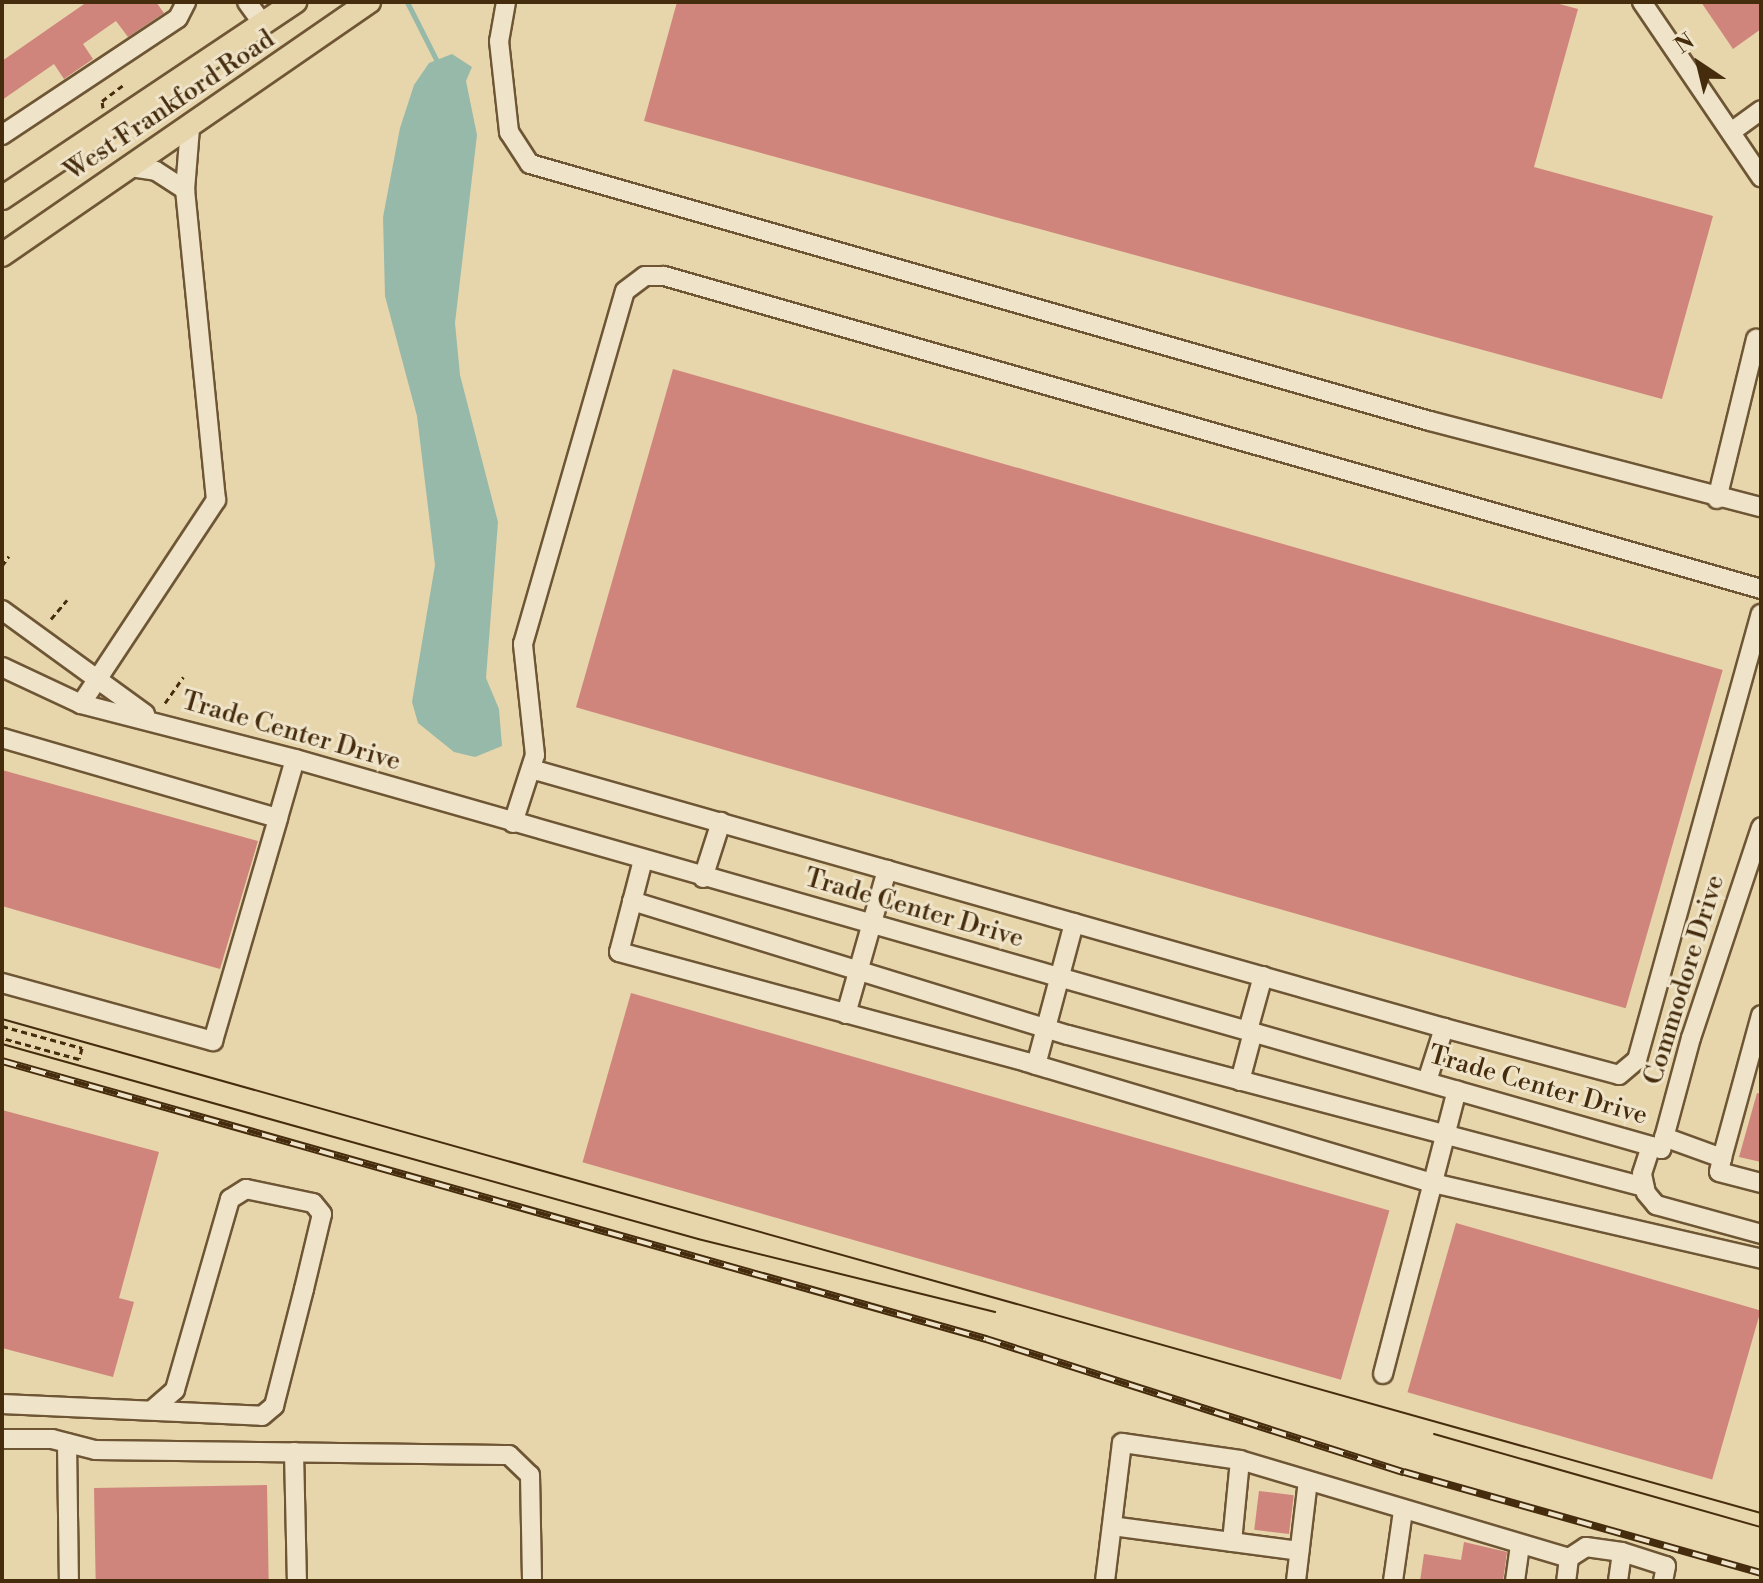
<!DOCTYPE html>
<html>
<head>
<meta charset="utf-8">
<style>
  body { margin:0 }
  #map { position:relative; width:1763px; height:1583px; overflow:hidden; background:#e7d5ac; font-family:"Libre Bodoni",serif }
  div>[style] { position:absolute }
  [style*='--x'] { left:calc(var(--x)*1px); top:calc(var(--y)*1px); width:calc(var(--w)*1px); rotate:calc(var(--a)*1deg) }
  .water>* { inset:0; background:#97b9aa }
  .stream>* { height:5px; margin:-2.5px; padding:0 2.5px; transform-origin:2.5px; border-radius:2.5px; background:#97b9aa }
  .building>* { inset:0; background:#cf857b; transform-origin:0 0 }
  .path>* { height:3px; margin-top:-1.5px; transform-origin:0; background:repeating-linear-gradient(90deg,#452c0d 0 6px,transparent 0 10px) }
  .roads { filter:drop-shadow(2px 0 #6e5635) drop-shadow(-2px 0 #6e5635) drop-shadow(0 2px #6e5635) drop-shadow(0 -2px #6e5635) }
  .minor>* { height:18px; margin:-9px; padding:0 9px; transform-origin:9px; border-radius:9px; background:#efe4c9 }
  .major>* { height:22px; margin:-11px; padding:0 11px; transform-origin:11px; border-radius:11px; background:#e7d5ac }
  .tram>* { height:2px; margin:-1px; padding:0 1px; transform-origin:1px; border-radius:1px; background:#452c0d }
  .rail>* { height:8px; margin-top:-4px; transform-origin:0; background:repeating-linear-gradient(90deg,#efe4c9 0 15px,#452c0d 0 30px); box-sizing:border-box; border-block:2px solid #452c0d }
  span { translate:-50% -50%; white-space:nowrap; text-align:center; line-height:1.15; -webkit-text-stroke:6px #efe4c9; paint-order:stroke }
  .street-label { font-size:26px; color:#452c0d }
  .frame { position:absolute; inset:0; border:4px solid #452c0d; pointer-events:none }
  .north { position:absolute; left:1659px; top:24px; width:80px; height:80px; -webkit-text-stroke:6px #efe4c9; paint-order:stroke; rotate:325deg; font-size:22px; font-weight:700; line-height:32px; text-align:center; color:#452c0d }
  .north::after { content:''; display:block; margin:auto; width:28px; height:36px; background:#452c0d; clip-path:polygon(50% 0,100% 100%,50% 72%,0 100%) }
</style>
</head>
<body>
<div id="map">
  <div class="water">
    <div style="clip-path:polygon(452px 54px,472px 67px,466px 81px,477px 135px,455px 323px,460px 375px,498px 522px,486px 678px,499px 709px,502px 746px,475px 757px,454px 752px,418px 723px,412px 702px,435px 565px,417px 416px,385px 296px,383px 217px,400px 128px,414px 85px,429px 63px)"></div>
  </div>
  <div class="stream">
    <div style="--x:407;--y:2;--w:71;--a:63.1"></div>
  </div>
  <div class="building">
    <div style="clip-path:polygon(87px 2px,156px 2px,164px 13px,128px 37px,116px 21px,83px 44px,93px 59px,64px 79px,54px 64px,2px 100px,2px 61px)"></div>
    <div style="clip-path:polygon(677px 2px,1552px 2px,1578px 9px,1534px 167px,1713px 216px,1662px 399px,644px 121px)"></div>
    <div style="clip-path:polygon(1701px 2px,1761px 2px,1761px 29px,1733px 49px)"></div>
    <div style="left:673px;top:369px;width:1092px;height:352px;rotate:16deg"></div>
    <div style="clip-path:polygon(2px 770px,258px 841px,220px 969px,2px 906px)"></div>
    <div style="left:631px;top:993px;width:789px;height:176px;rotate:16deg"></div>
    <div style="clip-path:polygon(1757px 1093px,1761px 1094px,1761px 1162px,1739px 1157px)"></div>
    <div style="clip-path:polygon(2px 1110px,159px 1152px,119px 1298px,134px 1302px,113px 1377px,2px 1348px)"></div>
    <div style="left:1456px;top:1223px;width:317px;height:176px;rotate:16deg"></div>
    <div style="left:267px;top:1485px;width:96px;height:173px;rotate:89deg"></div>
    <div style="left:1259px;top:1491px;width:35px;height:39px;rotate:7deg"></div>
    <div style="clip-path:polygon(1464px 1542px,1507px 1552px,1503px 1581px,1420px 1581px,1424px 1554px,1461px 1560px)"></div>
  </div>
  <div class="path">
    <div style="--x:103;--y:108;--w:7;--a:-98"></div>
    <div style="--x:102;--y:101;--w:26;--a:-37"></div>
    <div style="--x:2;--y:566;--w:12;--a:-55"></div>
    <div style="--x:51;--y:619;--w:25;--a:-50"></div>
    <div style="--x:165;--y:703;--w:32;--a:-55"></div>
    <div style="--x:2;--y:1026;--w:83;--a:15.4"></div>
    <div style="--x:82;--y:1048;--w:11;--a:105"></div>
    <div style="--x:79;--y:1059;--w:80;--a:-164.7"></div>
  </div>
  <div class="roads">
    <div class="minor">
      <div style="--x:247;--y:2;--w:27;--a:54"></div>
      <div style="--x:506;--y:2;--w:40;--a:100"></div>
      <div style="--x:499;--y:41;--w:92;--a:83.7"></div>
      <div style="--x:509;--y:132;--w:38;--a:57"></div>
      <div style="--x:530;--y:164;--w:936;--a:15.94"></div>
      <div style="--x:1430;--y:421;--w:342;--a:14.6"></div>
      <div style="--x:1642;--y:2;--w:212;--a:55.8"></div>
      <div style="--x:1731;--y:132;--w:37;--a:-36"></div>
      <div style="--x:2;--y:135;--w:211;--a:-33.6"></div>
      <div style="--x:178;--y:18;--w:18;--a:-63"></div>
      <div style="--x:131;--y:167;--w:25;--a:9"></div>
      <div style="--x:156;--y:171;--w:35;--a:33"></div>
      <div style="--x:185;--y:190;--w:62;--a:-85.4"></div>
      <div style="--x:1717;--y:499;--w:165;--a:-76.3"></div>
      <div style="--x:2;--y:610;--w:177;--a:36"></div>
      <div style="--x:2;--y:667;--w:87;--a:25.1"></div>
      <div style="--x:81;--y:704;--w:221;--a:14.4"></div>
      <div style="--x:295;--y:759;--w:1421;--a:15.93"></div>
      <div style="--x:1661;--y:1149;--w:115;--a:-74.9"></div>
      <div style="--x:1691;--y:1038;--w:222;--a:-71.6"></div>
      <div style="--x:81;--y:704;--w:245;--a:-56.5"></div>
      <div style="--x:216;--y:500;--w:312;--a:-95.7"></div>
      <div style="--x:2;--y:738;--w:287;--a:16.2"></div>
      <div style="--x:278;--y:818;--w:61;--a:-73.9"></div>
      <div style="--x:531;--y:769;--w:949;--a:15.84"></div>
      <div style="--x:513;--y:823;--w:71;--a:-72.1"></div>
      <div style="--x:535;--y:755;--w:112;--a:-96.2"></div>
      <div style="--x:523;--y:644;--w:367;--a:-73.9"></div>
      <div style="--x:625;--y:291;--w:25;--a:-37"></div>
      <div style="--x:645;--y:276;--w:19;--a:0"></div>
      <div style="--x:664;--y:276;--w:1141;--a:15.92"></div>
      <div style="--x:643;--y:860;--w:95;--a:104.6"></div>
      <div style="--x:619;--y:952;--w:422;--a:15.1"></div>
      <div style="--x:1026;--y:1062;--w:425;--a:16.6"></div>
      <div style="--x:1433;--y:1183;--w:337;--a:13"></div>
      <div style="--x:703;--y:878;--w:59;--a:-72.2"></div>
      <div style="--x:632;--y:901;--w:456;--a:17.1"></div>
      <div style="--x:1068;--y:1035;--w:596;--a:14.78"></div>
      <div style="--x:2;--y:983;--w:219;--a:15.4"></div>
      <div style="--x:213;--y:1041;--w:232;--a:-73.7"></div>
      <div style="--x:846;--y:1014;--w:150;--a:-74.1"></div>
      <div style="--x:1248;--y:1030;--w:56;--a:-74.5"></div>
      <div style="--x:1036;--y:1065;--w:147;--a:-75"></div>
      <div style="--x:1240;--y:1081;--w:51;--a:-75.1"></div>
      <div style="--x:1427;--y:1081;--w:56;--a:-72.2"></div>
      <div style="--x:1444;--y:1028;--w:181;--a:15"></div>
      <div style="--x:1619;--y:1075;--w:23;--a:-40"></div>
      <div style="--x:1637;--y:1060;--w:463;--a:-74.5"></div>
      <div style="--x:1664;--y:1137;--w:62;--a:19.9"></div>
      <div style="--x:1722;--y:1158;--w:14;--a:102"></div>
      <div style="--x:1719;--y:1172;--w:43;--a:14.7"></div>
      <div style="--x:1651;--y:1146;--w:29;--a:108"></div>
      <div style="--x:1642;--y:1174;--w:19;--a:78"></div>
      <div style="--x:1646;--y:1193;--w:16;--a:50"></div>
      <div style="--x:1656;--y:1205;--w:109;--a:15.4"></div>
      <div style="--x:1722;--y:1158;--w:148;--a:-74.7"></div>
      <div style="--x:1383;--y:1374;--w:293;--a:-75.4"></div>
      <div style="--x:2;--y:1404;--w:260;--a:2.6"></div>
      <div style="--x:262;--y:1416;--w:16;--a:-40"></div>
      <div style="--x:274;--y:1406;--w:121;--a:-75.6"></div>
      <div style="--x:304;--y:1289;--w:77;--a:-76.5"></div>
      <div style="--x:322;--y:1214;--w:14;--a:-129"></div>
      <div style="--x:313;--y:1203;--w:68;--a:-168.2"></div>
      <div style="--x:246;--y:1189;--w:19;--a:148"></div>
      <div style="--x:230;--y:1199;--w:199;--a:106.1"></div>
      <div style="--x:175;--y:1390;--w:30;--a:139"></div>
      <div style="--x:2;--y:1439;--w:50;--a:0"></div>
      <div style="--x:52;--y:1439;--w:44;--a:14.3"></div>
      <div style="--x:95;--y:1450;--w:414;--a:0.7"></div>
      <div style="--x:509;--y:1455;--w:29;--a:44"></div>
      <div style="--x:530;--y:1475;--w:106;--a:88.9"></div>
      <div style="--x:67;--y:1443;--w:138;--a:89.2"></div>
      <div style="--x:294;--y:1452;--w:129;--a:88.7"></div>
      <div style="--x:1112;--y:1526;--w:189;--a:7.6"></div>
      <div style="--x:1232;--y:1542;--w:82;--a:-84.4"></div>
      <div style="--x:1569;--y:1558;--w:20;--a:-33"></div>
      <div style="--x:1586;--y:1547;--w:36;--a:8"></div>
      <div style="--x:1622;--y:1552;--w:46;--a:17.7"></div>
      <div style="--x:1666;--y:1566;--w:15;--a:101"></div>
      <div style="--x:1105;--y:1581;--w:139;--a:-83"></div>
      <div style="--x:1122;--y:1443;--w:119;--a:8.2"></div>
      <div style="--x:1240;--y:1460;--w:343;--a:16.6"></div>
      <div style="--x:1569;--y:1558;--w:23;--a:97"></div>
      <div style="--x:1296;--y:1581;--w:101;--a:-83.2"></div>
      <div style="--x:1393;--y:1581;--w:71;--a:-81.9"></div>
      <div style="--x:1515;--y:1581;--w:37;--a:-82"></div>
      <div style="--x:1618;--y:1581;--w:29;--a:-82"></div>
    </div>
    <div class="major">
      <div style="--x:2;--y:198;--w:353;--a:-33.8"></div>
      <div style="--x:2;--y:255;--w:446;--a:-34.6"></div>
    </div>
  </div>
  <div class="tram">
    <div style="--x:2;--y:1019;--w:1827;--a:15.69"></div>
    <div style="--x:2;--y:1044;--w:723;--a:15.65"></div>
    <div style="--x:698;--y:1239;--w:306;--a:13.8"></div>
    <div style="--x:1434;--y:1434;--w:340;--a:15.9"></div>
  </div>
  <div class="rail">
    <div style="--x:2;--y:1061;--w:1023;--a:15.78"></div>
    <div style="--x:986;--y:1339;--w:439;--a:17.7"></div>
    <div style="--x:1404;--y:1472;--w:371;--a:15.8"></div>
  </div>
  <div class="street-label">
    <span style="left:170px;top:106px;rotate:-34deg">West Frankford Road</span>
    <span style="left:291px;top:732px;rotate:16deg">Trade Center Drive</span>
    <span style="left:914px;top:909px;rotate:16deg">Trade Center Drive</span>
    <span style="left:1685px;top:980px;rotate:-73deg">Commodore Drive</span>
    <span style="left:1538px;top:1086px;rotate:16deg">Trade Center Drive</span>
  </div>
  <div class="frame"></div>
  <div class="north">N</div>
</div>
</body>
</html>
